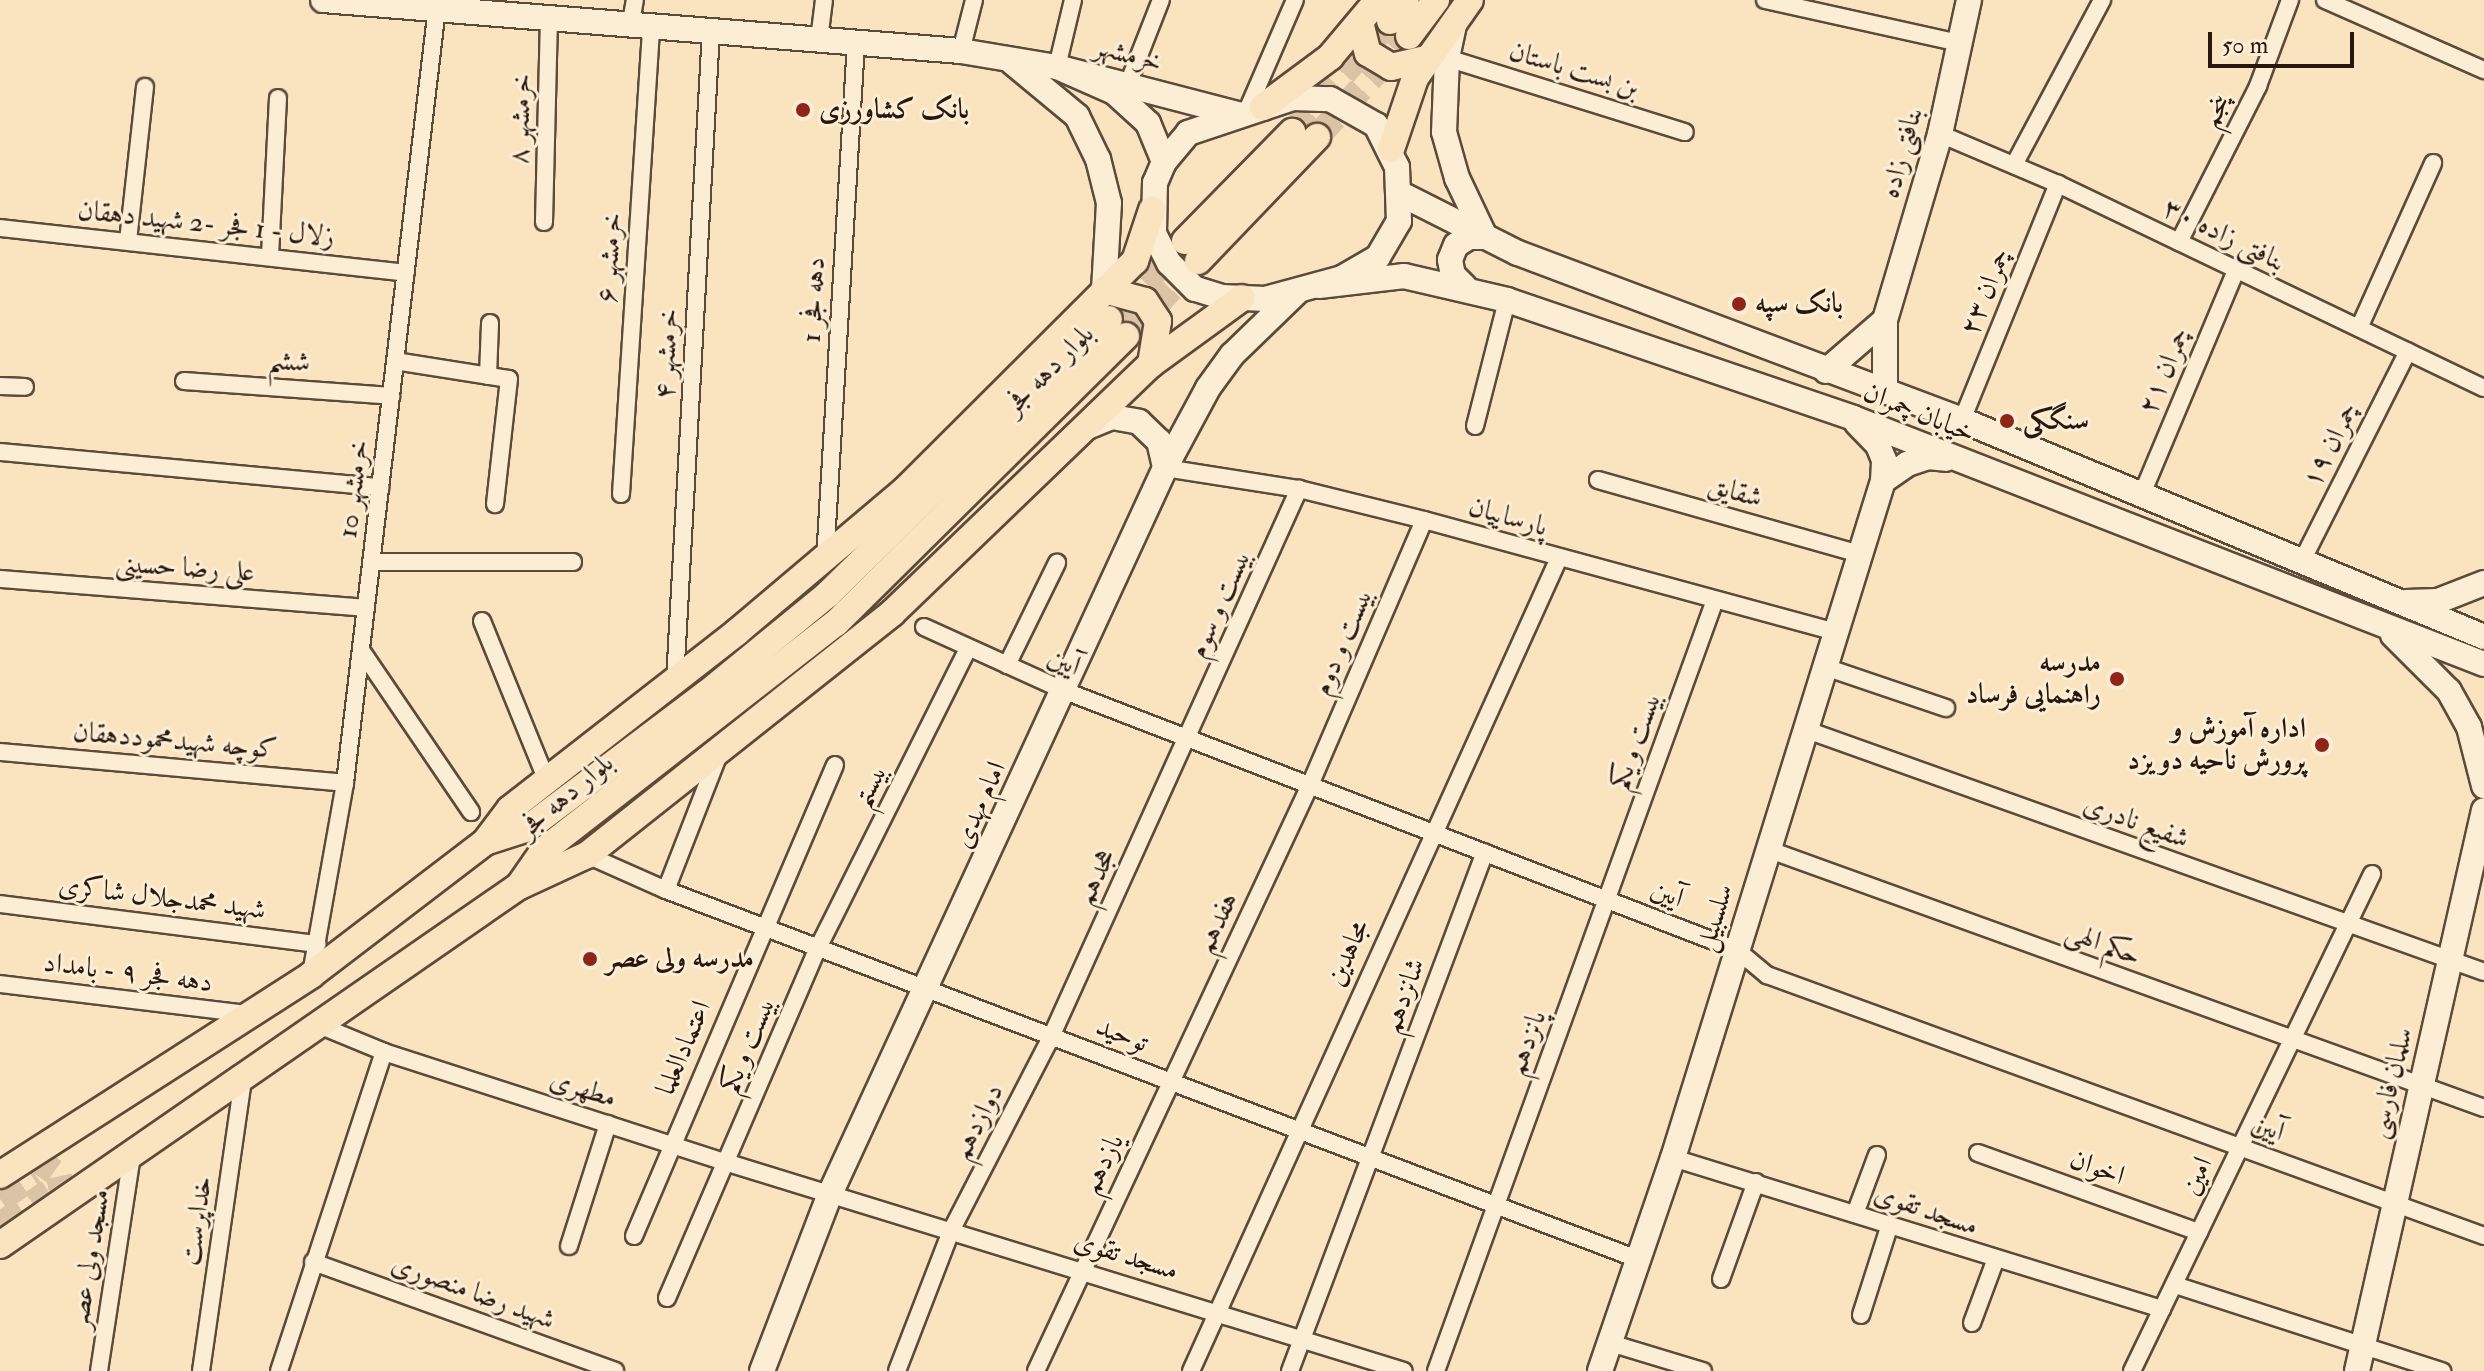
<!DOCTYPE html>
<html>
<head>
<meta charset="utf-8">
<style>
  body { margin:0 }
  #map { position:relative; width:2484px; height:1371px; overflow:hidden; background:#fae3bf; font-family:"IM FELL Double Pica",Amiri,serif }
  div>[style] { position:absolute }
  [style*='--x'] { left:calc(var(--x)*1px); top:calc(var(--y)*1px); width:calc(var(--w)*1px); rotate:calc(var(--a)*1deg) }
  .primary-tunnel>* { height:26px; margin-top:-13px; transform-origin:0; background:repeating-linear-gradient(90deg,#dac4a5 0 26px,transparent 0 39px) }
  .roads { filter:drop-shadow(2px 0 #5c4a3b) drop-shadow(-2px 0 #5c4a3b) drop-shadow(0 2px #5c4a3b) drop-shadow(0 -2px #5c4a3b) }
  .street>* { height:16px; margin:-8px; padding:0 8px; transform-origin:8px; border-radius:8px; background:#fcedd5 }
  .secondary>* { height:24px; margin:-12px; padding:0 12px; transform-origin:12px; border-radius:12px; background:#fcedd5 }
  .primary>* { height:26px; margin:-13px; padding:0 13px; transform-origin:13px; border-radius:13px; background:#fae3bf }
  .dots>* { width:22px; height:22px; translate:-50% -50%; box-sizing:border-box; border:4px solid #fcedd5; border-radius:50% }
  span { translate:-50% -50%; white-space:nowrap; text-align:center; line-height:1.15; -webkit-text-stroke:6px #fcedd5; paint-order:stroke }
  .street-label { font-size:28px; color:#28170f }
  .poi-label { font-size:28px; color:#28170f; font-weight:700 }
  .left { translate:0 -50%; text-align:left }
  .right { translate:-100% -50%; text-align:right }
  .scale { position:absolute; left:2208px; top:32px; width:146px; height:36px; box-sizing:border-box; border:4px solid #28170f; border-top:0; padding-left:10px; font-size:24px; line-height:28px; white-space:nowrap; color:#28170f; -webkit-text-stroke:6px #fcedd5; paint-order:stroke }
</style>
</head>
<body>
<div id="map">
  <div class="primary-tunnel">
    <div style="--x:1292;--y:132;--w:148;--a:-48.6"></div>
    <div style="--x:1317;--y:137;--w:137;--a:-47.7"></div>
    <div style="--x:1117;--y:310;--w:93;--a:-45.4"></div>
    <div style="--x:1126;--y:336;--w:104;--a:-46.2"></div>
    <div style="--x:0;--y:1199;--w:43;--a:-33.7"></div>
    <div style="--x:36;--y:1175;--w:51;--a:-55.4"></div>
    <div style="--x:0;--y:1225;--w:59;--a:-34"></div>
    <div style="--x:49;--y:1192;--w:41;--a:-12.7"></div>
  </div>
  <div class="roads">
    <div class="street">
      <div style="--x:1765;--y:0;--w:199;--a:12.5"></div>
      <div style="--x:2325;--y:0;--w:174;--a:23.8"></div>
      <div style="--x:631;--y:22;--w:22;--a:-80"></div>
      <div style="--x:819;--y:40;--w:40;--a:-82.9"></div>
      <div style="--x:961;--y:51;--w:53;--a:-75.7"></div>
      <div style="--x:1447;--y:58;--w:249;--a:17.3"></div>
      <div style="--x:1057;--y:67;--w:69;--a:-76.6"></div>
      <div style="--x:1128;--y:84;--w:90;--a:-68.6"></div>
      <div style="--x:1246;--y:113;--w:123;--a:-66.6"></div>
      <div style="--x:1940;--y:134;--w:128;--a:23"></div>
      <div style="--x:2058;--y:184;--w:472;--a:25.6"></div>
      <div style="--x:2014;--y:165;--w:187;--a:-61.9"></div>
      <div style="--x:544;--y:222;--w:205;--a:-88.6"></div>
      <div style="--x:0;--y:228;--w:408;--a:6.3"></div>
      <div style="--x:128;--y:241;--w:155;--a:-83.7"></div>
      <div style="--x:2179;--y:242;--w:175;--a:-63.1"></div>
      <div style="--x:2258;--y:86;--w:92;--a:-69.6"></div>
      <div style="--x:270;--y:256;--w:158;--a:-87.1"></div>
      <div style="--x:2359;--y:328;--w:181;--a:-65.8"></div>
      <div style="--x:395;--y:361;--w:115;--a:9"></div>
      <div style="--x:509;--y:379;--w:126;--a:96.4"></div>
      <div style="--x:488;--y:376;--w:53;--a:-87.8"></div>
      <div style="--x:184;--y:381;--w:208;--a:4.1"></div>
      <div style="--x:0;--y:386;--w:25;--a:2"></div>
      <div style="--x:1962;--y:420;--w:255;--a:-67.9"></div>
      <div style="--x:1475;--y:426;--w:130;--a:-75.7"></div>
      <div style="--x:0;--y:452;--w:382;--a:5.3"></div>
      <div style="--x:1165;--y:468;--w:136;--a:8.9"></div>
      <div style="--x:1299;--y:489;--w:129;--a:13.9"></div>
      <div style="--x:1424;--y:520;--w:424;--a:15.2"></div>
      <div style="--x:1598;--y:480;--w:271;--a:15.8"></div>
      <div style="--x:621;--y:494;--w:470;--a:-86.3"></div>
      <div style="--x:2142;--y:494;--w:243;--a:-67.2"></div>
      <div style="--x:825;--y:560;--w:518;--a:-86.57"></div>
      <div style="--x:371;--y:562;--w:202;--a:0"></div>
      <div style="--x:2301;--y:563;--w:237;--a:-63.2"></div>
      <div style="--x:0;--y:579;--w:367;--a:4.5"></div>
      <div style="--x:482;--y:621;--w:173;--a:67.9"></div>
      <div style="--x:924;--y:627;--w:155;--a:24.4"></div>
      <div style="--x:1065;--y:691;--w:720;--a:21.08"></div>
      <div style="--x:1737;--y:950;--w:39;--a:40"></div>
      <div style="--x:1767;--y:975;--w:763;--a:20"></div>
      <div style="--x:361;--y:650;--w:196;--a:55.8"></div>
      <div style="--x:1007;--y:665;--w:114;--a:-63.9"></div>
      <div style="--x:1822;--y:666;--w:131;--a:18.7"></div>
      <div style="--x:675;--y:681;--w:652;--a:-86.83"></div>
      <div style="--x:1804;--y:729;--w:722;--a:19.66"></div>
      <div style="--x:0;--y:752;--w:346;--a:5.1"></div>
      <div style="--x:1767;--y:849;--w:762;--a:19.86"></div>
      <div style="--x:587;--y:855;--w:86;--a:23.9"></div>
      <div style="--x:666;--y:890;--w:1042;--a:20.8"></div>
      <div style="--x:666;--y:890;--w:146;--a:-68.7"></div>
      <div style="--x:0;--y:904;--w:320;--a:7.2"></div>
      <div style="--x:311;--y:974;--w:194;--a:-79.9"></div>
      <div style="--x:345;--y:783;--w:780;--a:-83.23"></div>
      <div style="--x:0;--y:984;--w:251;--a:6.9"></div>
      <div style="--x:321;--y:1026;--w:68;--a:22.4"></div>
      <div style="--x:384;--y:1052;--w:358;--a:17.9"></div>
      <div style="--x:725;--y:1162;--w:710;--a:17.11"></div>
      <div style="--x:1978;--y:1153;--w:235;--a:19.7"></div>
      <div style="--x:1673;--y:1158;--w:512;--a:17.16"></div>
      <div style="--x:1855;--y:1214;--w:63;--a:-69.6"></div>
      <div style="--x:634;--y:1236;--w:512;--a:-66.89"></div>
      <div style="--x:569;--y:1246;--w:128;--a:-72.3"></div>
      <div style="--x:313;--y:1262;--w:321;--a:19.8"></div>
      <div style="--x:1721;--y:1279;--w:103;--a:-70.2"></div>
      <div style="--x:2175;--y:1285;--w:281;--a:17.9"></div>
      <div style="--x:667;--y:1298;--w:381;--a:-66.7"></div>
      <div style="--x:818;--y:948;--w:335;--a:-63.4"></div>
      <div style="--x:1861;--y:1315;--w:92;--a:-72.3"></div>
      <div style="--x:1972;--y:1323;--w:66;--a:-69.6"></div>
      <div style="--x:1610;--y:1343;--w:97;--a:16.8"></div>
      <div style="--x:99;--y:1371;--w:219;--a:-81.3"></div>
      <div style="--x:201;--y:1371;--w:295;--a:-81.8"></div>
      <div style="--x:279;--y:1371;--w:336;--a:-71.8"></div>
      <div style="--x:897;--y:1371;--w:150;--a:-68.9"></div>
      <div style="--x:951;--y:1231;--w:218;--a:-62.7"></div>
      <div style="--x:1051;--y:1037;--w:602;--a:-65.65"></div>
      <div style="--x:1036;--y:1371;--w:647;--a:-64.94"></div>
      <div style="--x:1310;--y:785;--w:288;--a:-66.7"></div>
      <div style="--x:1191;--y:1371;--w:892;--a:-65.65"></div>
      <div style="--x:1290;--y:1371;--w:554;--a:-69.41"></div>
      <div style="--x:1436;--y:1371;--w:820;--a:-70.11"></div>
      <div style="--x:2132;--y:1371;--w:552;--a:-64.22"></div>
    </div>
    <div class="secondary">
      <div style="--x:323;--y:0;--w:640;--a:4.57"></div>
      <div style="--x:961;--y:51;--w:97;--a:9.5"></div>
      <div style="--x:1454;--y:25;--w:34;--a:102"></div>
      <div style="--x:1447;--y:58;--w:74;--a:92.3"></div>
      <div style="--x:1444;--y:132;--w:48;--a:74.2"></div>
      <div style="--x:1457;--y:178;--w:65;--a:64.6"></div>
      <div style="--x:1485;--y:237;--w:16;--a:180"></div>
      <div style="--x:1469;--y:237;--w:15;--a:148"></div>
      <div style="--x:1456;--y:245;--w:16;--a:112"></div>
      <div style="--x:1450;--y:260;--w:15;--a:79"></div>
      <div style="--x:1453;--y:275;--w:16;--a:45"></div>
      <div style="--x:1013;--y:63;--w:83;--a:39.6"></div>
      <div style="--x:1077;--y:116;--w:48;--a:64"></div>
      <div style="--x:1098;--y:159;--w:45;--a:76"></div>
      <div style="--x:1109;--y:203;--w:87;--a:93.3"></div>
      <div style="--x:1293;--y:98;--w:37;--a:2"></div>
      <div style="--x:1330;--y:99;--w:53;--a:29.5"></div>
      <div style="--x:1376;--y:125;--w:47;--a:63.4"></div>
      <div style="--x:1397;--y:167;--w:54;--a:87.9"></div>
      <div style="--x:1399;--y:221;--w:42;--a:120.3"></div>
      <div style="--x:1378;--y:257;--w:42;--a:149.7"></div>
      <div style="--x:1342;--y:278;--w:80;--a:164.7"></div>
      <div style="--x:1265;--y:299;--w:43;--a:-177.3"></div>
      <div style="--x:1222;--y:297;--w:28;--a:-163"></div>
      <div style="--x:1195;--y:289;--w:37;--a:-135"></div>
      <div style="--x:1169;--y:263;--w:34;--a:-117"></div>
      <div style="--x:1154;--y:233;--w:50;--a:-88.9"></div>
      <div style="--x:1155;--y:183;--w:23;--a:-67"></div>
      <div style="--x:1164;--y:162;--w:38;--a:-50"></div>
      <div style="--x:1188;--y:133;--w:111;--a:-18.4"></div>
      <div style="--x:1164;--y:162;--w:42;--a:-112.3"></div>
      <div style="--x:1148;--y:123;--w:46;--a:-137.6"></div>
      <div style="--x:1114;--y:92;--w:62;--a:-156.3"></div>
      <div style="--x:1057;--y:67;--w:186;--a:14.6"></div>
      <div style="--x:1399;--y:193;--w:133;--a:26.8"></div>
      <div style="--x:1518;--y:253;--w:474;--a:20.6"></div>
      <div style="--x:1962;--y:420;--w:565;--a:22.57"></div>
      <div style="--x:1319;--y:286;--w:86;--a:-6.7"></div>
      <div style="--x:1404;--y:276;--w:106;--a:13.1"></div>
      <div style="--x:1507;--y:300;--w:366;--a:18.8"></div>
      <div style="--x:1853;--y:418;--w:677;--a:21.3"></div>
      <div style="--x:1826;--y:371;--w:78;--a:-40.8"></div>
      <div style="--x:1885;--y:391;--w:71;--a:-90"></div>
      <div style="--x:1885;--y:320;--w:194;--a:-73.5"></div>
      <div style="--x:1940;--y:134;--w:137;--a:-77.8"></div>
      <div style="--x:1087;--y:427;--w:27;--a:-22"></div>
      <div style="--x:1112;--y:417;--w:27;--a:10"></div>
      <div style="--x:1139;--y:422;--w:28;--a:44"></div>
      <div style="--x:1159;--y:441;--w:28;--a:77"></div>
      <div style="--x:1883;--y:481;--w:29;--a:-35"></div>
      <div style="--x:1907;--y:464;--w:22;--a:-18"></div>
      <div style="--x:1928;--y:457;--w:18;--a:6"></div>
      <div style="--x:2406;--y:602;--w:32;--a:-2"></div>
      <div style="--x:2438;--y:601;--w:49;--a:-21.4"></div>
      <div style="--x:2393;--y:635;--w:79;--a:45"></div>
      <div style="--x:2449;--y:691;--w:41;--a:60.9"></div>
      <div style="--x:2469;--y:727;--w:61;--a:75.7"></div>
      <div style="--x:762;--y:1371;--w:190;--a:-69"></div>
      <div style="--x:830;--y:1194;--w:800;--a:-65.23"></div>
      <div style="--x:1165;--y:468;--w:91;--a:-61.7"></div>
      <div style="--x:1208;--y:388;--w:41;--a:-54"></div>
      <div style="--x:1232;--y:355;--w:91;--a:-44.1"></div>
      <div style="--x:1600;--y:1371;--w:225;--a:-71.1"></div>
      <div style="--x:1673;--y:1158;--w:709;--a:-72.77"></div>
      <div style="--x:1883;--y:481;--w:21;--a:-87"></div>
      <div style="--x:1884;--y:460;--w:16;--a:-112"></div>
      <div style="--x:1878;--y:445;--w:30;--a:-134"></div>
      <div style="--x:2357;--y:1371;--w:575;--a:-77.24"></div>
    </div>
    <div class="primary">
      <div style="--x:1390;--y:21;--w:26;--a:-53"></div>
      <div style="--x:1360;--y:22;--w:32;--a:76"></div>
      <div style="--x:1368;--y:53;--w:27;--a:31"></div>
      <div style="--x:1391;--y:67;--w:36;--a:-13"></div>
      <div style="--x:1409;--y:36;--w:45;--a:-53.1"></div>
      <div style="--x:1263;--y:107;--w:84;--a:-36.7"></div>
      <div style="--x:1330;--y:57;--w:75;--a:-49.9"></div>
      <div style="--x:1391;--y:149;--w:75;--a:-71.3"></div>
      <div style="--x:1415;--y:78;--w:95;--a:-54.8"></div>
      <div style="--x:1185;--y:241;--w:153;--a:-45.5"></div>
      <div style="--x:1198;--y:261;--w:172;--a:-46.2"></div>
      <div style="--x:1104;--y:290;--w:42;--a:15"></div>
      <div style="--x:1145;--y:301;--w:24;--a:57"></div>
      <div style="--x:1158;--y:321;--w:44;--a:99.2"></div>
      <div style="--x:485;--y:842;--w:41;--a:-52.9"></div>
      <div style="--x:510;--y:809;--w:288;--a:-37.9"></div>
      <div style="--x:737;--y:632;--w:221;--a:-40.2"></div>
      <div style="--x:906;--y:489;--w:323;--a:-44.9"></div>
      <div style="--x:1135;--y:261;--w:54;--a:-71.6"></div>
      <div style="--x:522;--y:885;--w:72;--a:-24.8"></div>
      <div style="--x:587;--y:855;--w:389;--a:-38.4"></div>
      <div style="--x:892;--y:613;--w:359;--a:-43.9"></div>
      <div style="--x:1151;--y:364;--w:112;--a:-36"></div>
      <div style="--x:0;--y:1175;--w:370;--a:-32.7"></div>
      <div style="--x:311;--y:975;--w:219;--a:-37.4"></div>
      <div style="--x:485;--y:842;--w:45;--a:-18"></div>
      <div style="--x:528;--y:828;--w:223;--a:-37"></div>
      <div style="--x:706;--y:694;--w:158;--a:-39.3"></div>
      <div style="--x:828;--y:594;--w:393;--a:-44.4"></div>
      <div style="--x:0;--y:1245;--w:631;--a:-34.67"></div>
      <div style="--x:519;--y:886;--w:44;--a:-55.2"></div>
      <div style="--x:544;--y:850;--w:370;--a:-37.9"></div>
      <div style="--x:836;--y:623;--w:408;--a:-44.7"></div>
    </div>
  </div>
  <div class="dots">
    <div style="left:803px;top:110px;background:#8f2418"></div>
    <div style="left:1739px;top:304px;background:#8f2418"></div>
    <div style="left:2007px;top:421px;background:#8f2418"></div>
    <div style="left:2117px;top:679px;background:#8f2418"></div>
    <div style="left:2322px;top:745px;background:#8f2418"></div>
    <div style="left:590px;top:959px;background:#8f2418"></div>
  </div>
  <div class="street-label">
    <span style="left:1128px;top:55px;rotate:15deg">خرمشهر</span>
    <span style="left:1574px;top:70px;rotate:17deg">بن بست باستان</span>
    <span style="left:2216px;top:111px;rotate:-63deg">پنجم</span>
    <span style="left:521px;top:119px;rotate:-88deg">خرمشهر ۸</span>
    <span style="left:1902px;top:153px;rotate:-75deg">بنافتی زاده</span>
    <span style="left:206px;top:224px;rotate:6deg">زلال - 1 فجر -2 شهید دهقان</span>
    <span style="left:2224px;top:235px;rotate:26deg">بنافتی زاده ۳۰</span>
    <span style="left:610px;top:258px;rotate:-86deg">خرمشهر ۶</span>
    <span style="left:1986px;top:292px;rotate:-68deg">چمران ۲۳</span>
    <span style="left:814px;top:300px;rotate:-87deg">دهه فجر 1</span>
    <span style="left:667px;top:354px;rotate:-87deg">خرمشهر ۴</span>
    <span style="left:289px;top:362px;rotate:4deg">ششم</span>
    <span style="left:1049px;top:370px;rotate:-45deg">بلوار دهه فجر</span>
    <span style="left:2165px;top:371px;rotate:-67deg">چمران ۲۱</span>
    <span style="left:1919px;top:413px;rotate:22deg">خیابان چمران</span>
    <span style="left:2331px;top:445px;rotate:-63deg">چمران ۱۹</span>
    <span style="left:354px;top:489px;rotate:-83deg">خرمشهر 10</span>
    <span style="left:1735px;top:492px;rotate:16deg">شقایق</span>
    <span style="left:1508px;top:517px;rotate:16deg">پارساییان</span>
    <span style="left:185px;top:568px;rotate:4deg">علی رضا حسینی</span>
    <span style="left:1220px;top:604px;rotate:-66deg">بیست و سوم</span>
    <span style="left:1343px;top:642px;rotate:-67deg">بیست و دوم</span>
    <span style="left:1064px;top:662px;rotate:23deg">آیین</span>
    <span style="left:175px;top:741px;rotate:5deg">کوچه شهیدمحموددهقان</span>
    <span style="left:1636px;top:741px;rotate:-70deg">بیست و یکم</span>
    <span style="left:870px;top:786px;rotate:-63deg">بیستم</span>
    <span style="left:566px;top:796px;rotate:-40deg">بلوار دهه فجر</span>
    <span style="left:980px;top:805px;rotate:-66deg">امام مهدی</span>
    <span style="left:2136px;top:822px;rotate:20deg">شفیع نادری</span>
    <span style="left:1096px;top:877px;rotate:-65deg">هجدهم</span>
    <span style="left:1667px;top:894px;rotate:21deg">آیین</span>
    <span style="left:162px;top:898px;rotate:7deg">شهید محمدجلال شاکری</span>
    <span style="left:1715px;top:918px;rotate:-73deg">سلسبیل</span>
    <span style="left:1217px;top:923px;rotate:-65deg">هفدهم</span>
    <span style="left:2103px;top:944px;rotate:20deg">حکم الهی</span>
    <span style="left:1348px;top:953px;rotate:-66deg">مجاهدین</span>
    <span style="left:128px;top:973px;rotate:7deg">دهه فجر ۹ - بامداد</span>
    <span style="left:1404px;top:996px;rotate:-70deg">شانزدهم</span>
    <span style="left:1122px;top:1035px;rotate:21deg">توحید</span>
    <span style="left:1527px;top:1043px;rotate:-70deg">پانزدهم</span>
    <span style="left:748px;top:1045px;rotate:-67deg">بیست و یکم</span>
    <span style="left:684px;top:1048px;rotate:-67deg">اعتمادالعلما</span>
    <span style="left:2391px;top:1083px;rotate:-76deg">سلمان فارسی</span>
    <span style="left:583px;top:1089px;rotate:18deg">مطهری</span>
    <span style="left:978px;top:1122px;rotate:-63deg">دوازدهم</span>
    <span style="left:2268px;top:1128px;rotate:20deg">آیین</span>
    <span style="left:1103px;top:1164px;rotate:-64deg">یازدهم</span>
    <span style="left:2097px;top:1168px;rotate:20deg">اخوان</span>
    <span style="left:2197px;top:1176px;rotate:-65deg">امین</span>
    <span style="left:1926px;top:1210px;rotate:19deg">مسجد تقوی</span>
    <span style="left:197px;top:1221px;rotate:-82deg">خداپرست</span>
    <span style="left:1126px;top:1256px;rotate:17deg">مسجد تقوی</span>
    <span style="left:90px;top:1259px;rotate:-81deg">مسجد ولی عصر</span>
    <span style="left:473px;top:1292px;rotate:20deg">شهید رضا منصوری</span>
  </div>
  <div class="poi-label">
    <span class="left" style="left:819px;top:110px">بانک کشاورزی</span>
    <span class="left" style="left:1755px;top:304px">بانک سپه</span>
    <span class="left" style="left:2023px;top:421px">سنگکی</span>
    <span class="right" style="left:2101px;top:679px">مدرسه<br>راهنمایی فرساد</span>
    <span class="right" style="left:2306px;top:745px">اداره آموزش و<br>پرورش ناحیه دو یزد</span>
    <span class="left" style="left:606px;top:959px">مدرسه ولی عصر</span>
  </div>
  <div class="scale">50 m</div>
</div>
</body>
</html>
